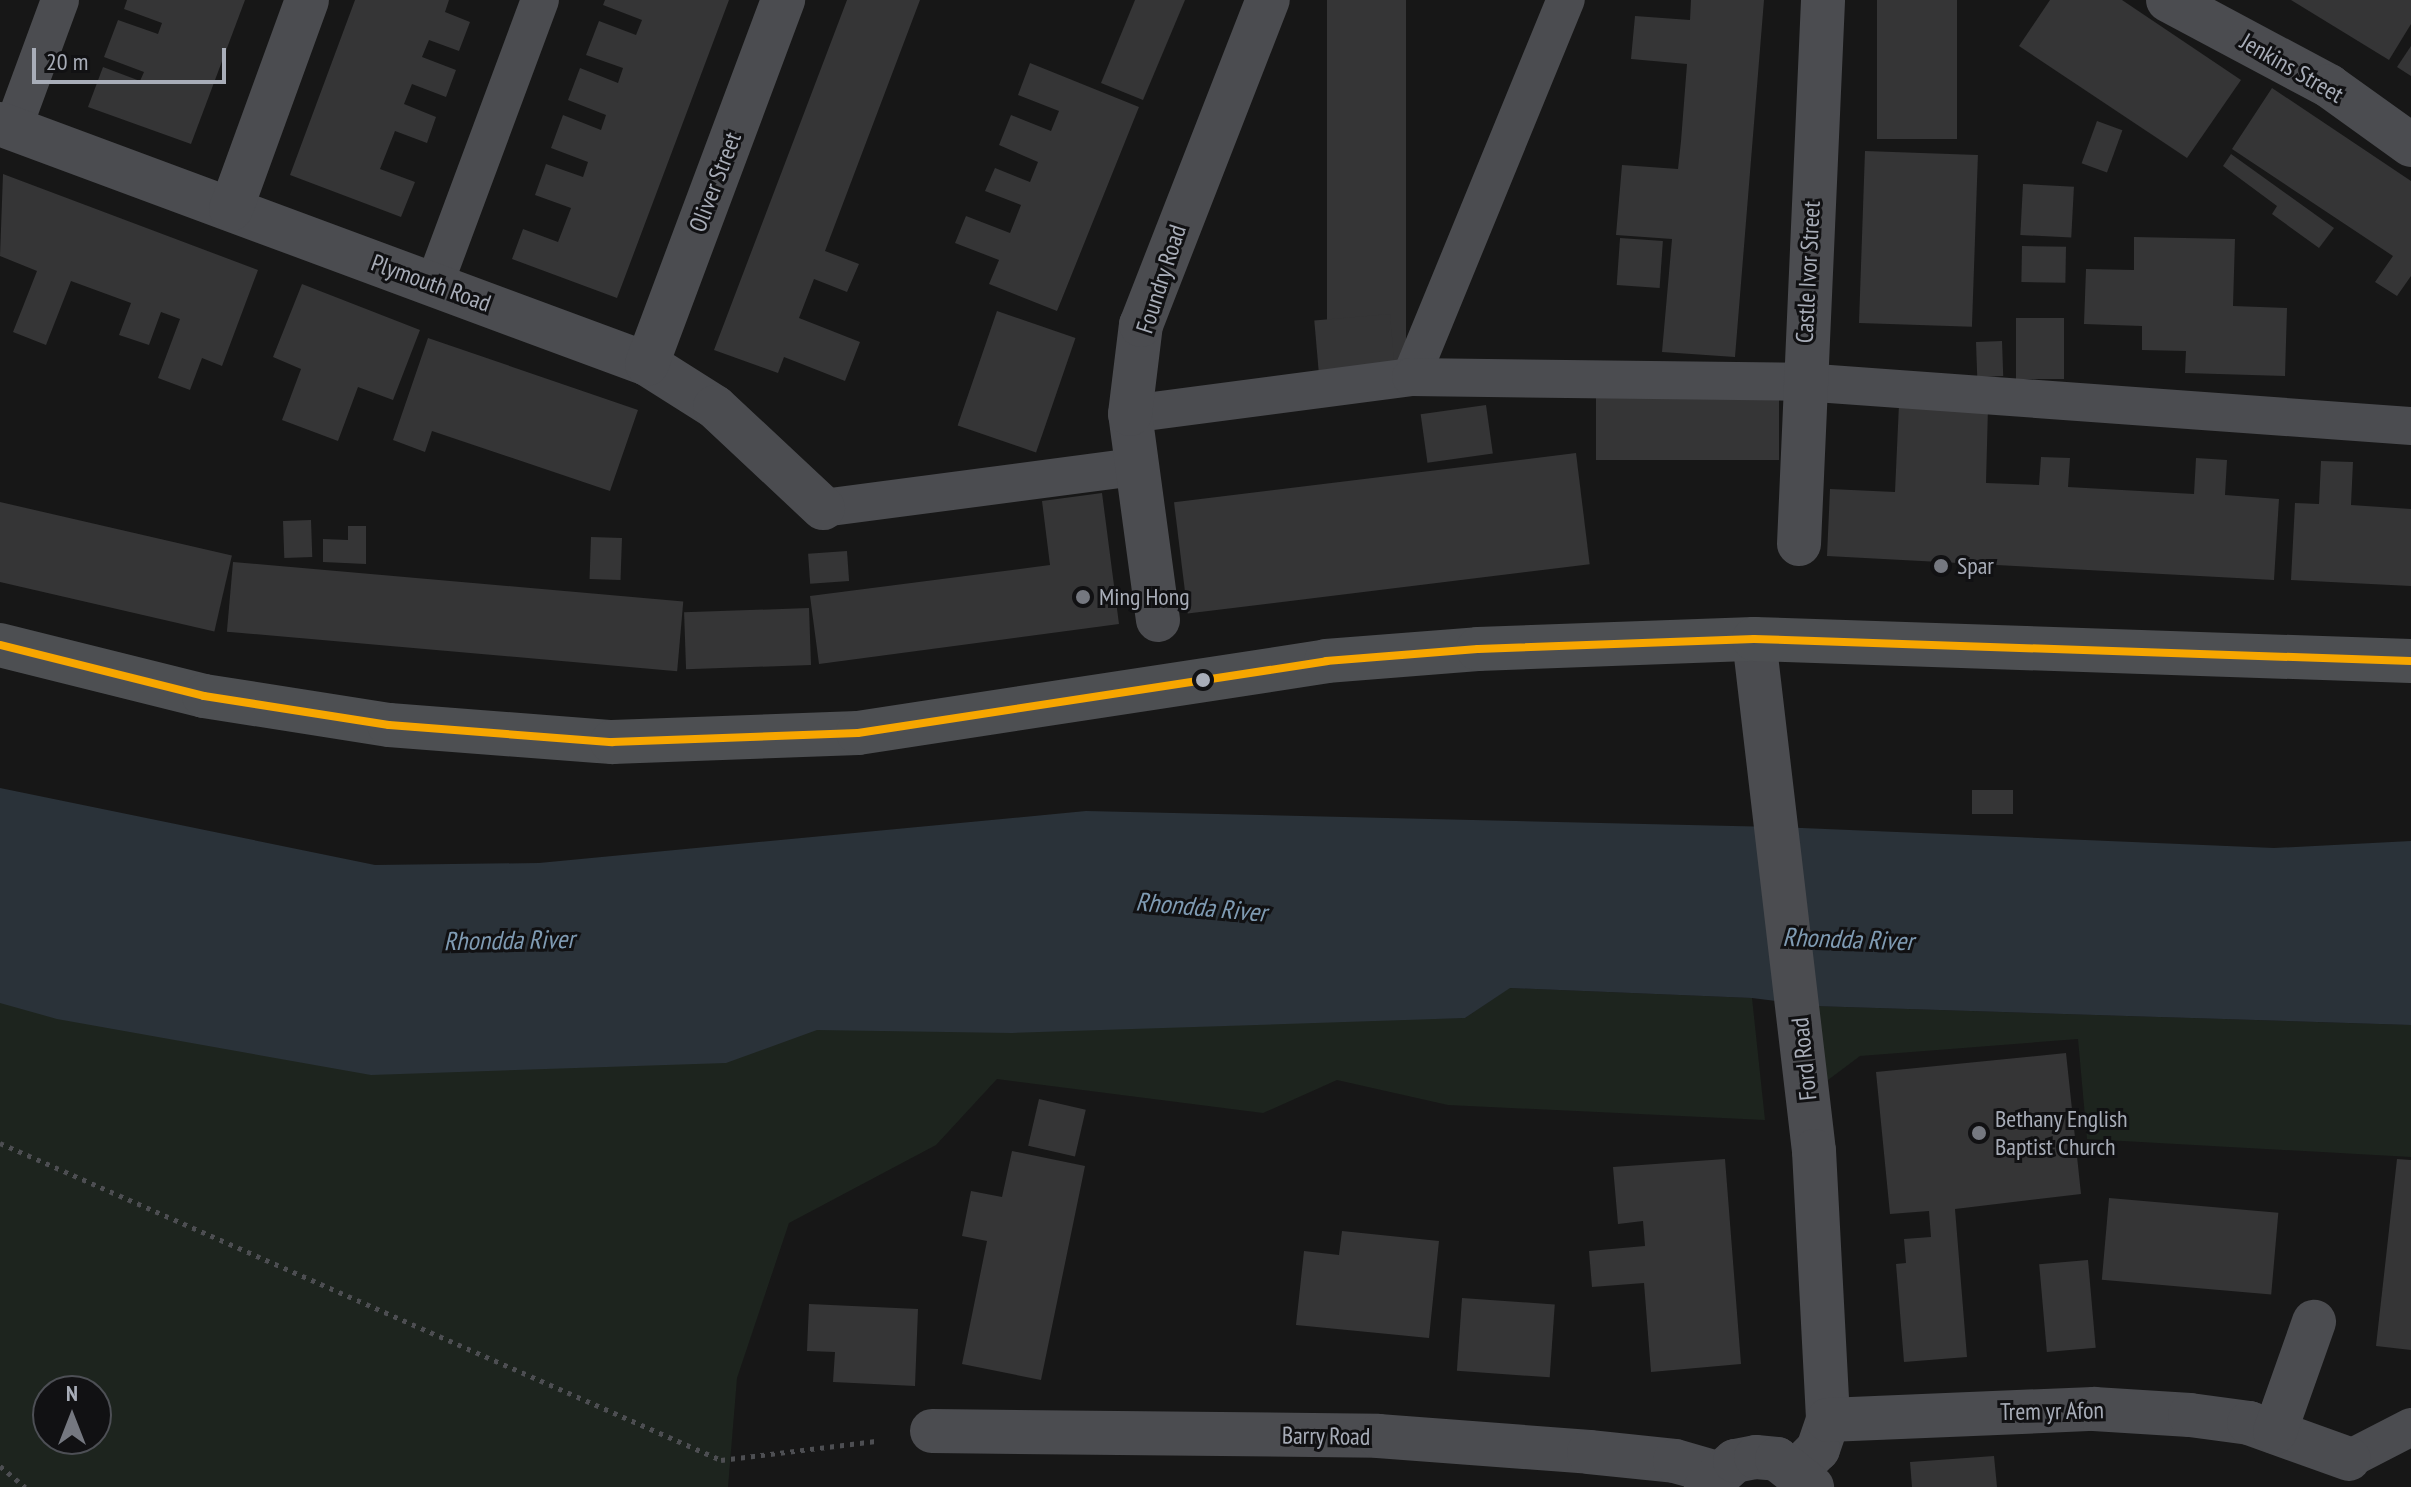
<!DOCTYPE html>
<html>
<head>
<meta charset="utf-8">
<style>
  body { margin:0 }
  #map { position:relative; width:2411px; height:1487px; overflow:hidden; background:#171717; font-family:"PT Sans Narrow",sans-serif }
  div>[style] { position:absolute }
  [style*='--x'] { left:calc(var(--x)*1px); top:calc(var(--y)*1px); width:calc(var(--w)*1px); rotate:calc(var(--a)*1deg) }
  .green>* { inset:0; background:#1d241e }
  .water>* { inset:0; background:#2a3239 }
  .building>* { inset:0; background:#353536; transform-origin:0 0 }
  .path>* { height:5px; margin-top:-2.5px; transform-origin:0; background:repeating-linear-gradient(90deg,#4d4e52 0 4px,transparent 0 10px) }
  .service>* { height:38px; margin:-19px; padding:0 19px; transform-origin:19px; border-radius:19px; background:#4b4c50 }
  .minor>* { height:44px; margin:-22px; padding:0 22px; transform-origin:22px; border-radius:22px; background:#4b4c50 }
  .primary>* { height:44px; margin:-22px; padding:0 22px; transform-origin:22px; border-radius:22px; background:#4d4f52 }
  .bus-1>* { height:8px; margin:-4px; padding:0 4px; transform-origin:4px; border-radius:4px; background:#f7a600 }
  .dots>* { width:22px; height:22px; translate:-50% -50%; box-sizing:border-box; border:4px solid #111113; border-radius:50% }
  span { translate:-50% -50%; white-space:nowrap; text-align:center; line-height:1.15; -webkit-text-stroke:6px #111113; paint-order:stroke }
  .street-label { font-size:24px; color:#a8adb8 }
  .poi-label { font-size:24px; color:#a8adb8 }
  .left { translate:0 -50%; text-align:left }
  .water-label { font-size:26px; color:#7f9bb3; font-style:italic }
  .north { position:absolute; left:32px; top:1375px; width:80px; height:80px; box-sizing:border-box; background:#111113; border:2px solid #4d4f55; border-radius:50%; rotate:0deg; font-size:22px; font-weight:700; line-height:32px; text-align:center; color:#a8adb8 }
  .north::after { content:''; display:block; margin:auto; width:28px; height:36px; background:#757880; clip-path:polygon(50% 0,100% 100%,50% 72%,0 100%) }
  .scale { position:absolute; left:32px; top:48px; width:194px; height:36px; box-sizing:border-box; border:4px solid #a8adb8; border-top:0; padding-left:10px; font-size:24px; line-height:28px; white-space:nowrap; color:#a8adb8; -webkit-text-stroke:6px #111113; paint-order:stroke }
</style>
</head>
<body>
<div id="map">
  <div class="green">
    <div style="clip-path:polygon(evenodd,1509px 988px,1752px 998px,1765px 1120px,1448px 1105px,1337px 1080px,1263px 1113px,997px 1079px,936px 1145px,789px 1223px,737px 1378px,728px 1487px,0 1487px,0 1001px,804px 1026px,1465px 1018px,1509px 988px,48px 1391px,96px 1391px,96px 1439px,48px 1439px,48px 1391px)"></div>
    <div style="clip-path:polygon(1814px 1006px,2411px 1025px,2411px 1157px,2087px 1139px,2078px 1039px,1860px 1056px,1824px 1083px)"></div>
  </div>
  <div class="water">
    <div style="clip-path:polygon(0 788px,375px 865px,539px 863px,1086px 811px,1777px 827px,2274px 848px,2411px 841px,2411px 1025px,1814px 1006px,1752px 998px,1510px 988px,1465px 1018px,1012px 1033px,817px 1030px,726px 1063px,371px 1075px,57px 1019px,0 1003px)"></div>
  </div>
  <div class="building">
    <div style="clip-path:polygon(127px 0,245px 0,191px 144px,88px 107px,103px 67px,140px 81px,144px 72px,104px 57px,118px 20px,158px 34px,162px 23px,124px 9px)"></div>
    <div style="clip-path:polygon(355px 0,449px 0,445px 12px,470px 22px,459px 51px,429px 40px,422px 57px,456px 70px,446px 97px,412px 84px,404px 104px,436px 117px,427px 143px,395px 131px,380px 169px,415px 182px,401px 217px,290px 175px)"></div>
    <div style="clip-path:polygon(605px 0,729px 0,617px 298px,512px 259px,523px 229px,558px 242px,571px 208px,535px 195px,546px 164px,583px 177px,588px 162px,551px 148px,563px 115px,601px 130px,606px 115px,568px 100px,580px 68px,618px 83px,623px 68px,586px 55px,599px 21px,636px 35px,642px 20px,603px 5px)"></div>
    <div style="clip-path:polygon(847px 0,920px 0,825px 251px,859px 264px,847px 292px,814px 279px,799px 318px,860px 342px,845px 381px,784px 357px,778px 373px,714px 350px)"></div>
    <div style="clip-path:polygon(1135px 0,1185px 0,1143px 100px,1101px 83px)"></div>
    <div style="left:1327px;top:0;width:79px;height:387px"></div>
    <div style="clip-path:polygon(1691px 0,1764px 0,1735px 357px,1662px 352px,1672px 239px,1616px 235px,1622px 165px,1678px 169px,1681px 141px,1687px 64px,1631px 59px,1635px 16px,1690px 20px)"></div>
    <div style="left:1877px;top:0;width:80px;height:139px"></div>
    <div style="clip-path:polygon(2050px 0,2122px 0,2241px 80px,2187px 158px,2019px 46px)"></div>
    <div style="clip-path:polygon(2291px 0,2411px 0,2411px 24px,2389px 60px)"></div>
    <div style="clip-path:polygon(2411px 46px,2411px 76px,2397px 67px)"></div>
    <div style="clip-path:polygon(1030px 63px,1139px 107px,1057px 311px,989px 284px,999px 260px,955px 243px,966px 216px,1010px 233px,1021px 205px,985px 191px,995px 168px,1030px 182px,1038px 162px,999px 145px,1011px 115px,1051px 131px,1059px 111px,1018px 95px)"></div>
    <div style="clip-path:polygon(2272px 88px,2411px 181px,2411px 276px,2397px 296px,2375px 282px,2393px 256px,2232px 149px)"></div>
    <div style="left:2097px;top:121px;width:27px;height:45px;rotate:20deg"></div>
    <div style="left:1865px;top:151px;width:113px;height:172px;rotate:2deg"></div>
    <div style="clip-path:polygon(2231px 154px,2334px 228px,2319px 248px,2272px 214px,2277px 206px,2223px 166px)"></div>
    <div style="clip-path:polygon(3px 174px,258px 270px,222px 366px,202px 358px,190px 390px,158px 378px,180px 319px,161px 312px,149px 345px,119px 335px,131px 303px,71px 281px,46px 345px,13px 332px,37px 271px,0 256px)"></div>
    <div style="left:2023px;top:184px;width:51px;height:51px;rotate:3deg"></div>
    <div style="clip-path:polygon(2134px 237px,2235px 239px,2233px 306px,2287px 308px,2285px 376px,2185px 373px,2186px 351px,2142px 350px,2142px 326px,2084px 324px,2086px 269px,2134px 270px)"></div>
    <div style="left:1620px;top:238px;width:43px;height:47px;rotate:4deg"></div>
    <div style="left:2022px;top:246px;width:44px;height:36px;rotate:1deg"></div>
    <div style="clip-path:polygon(302px 284px,420px 330px,393px 400px,358px 387px,338px 441px,282px 420px,301px 369px,273px 357px)"></div>
    <div style="left:997px;top:311px;width:83px;height:121px;rotate:19deg"></div>
    <div style="left:1390px;top:314px;width:50px;height:76px;rotate:85deg"></div>
    <div style="left:2016px;top:318px;width:48px;height:61px"></div>
    <div style="clip-path:polygon(428px 338px,638px 410px,610px 491px,432px 431px,425px 452px,393px 440px)"></div>
    <div style="left:2002px;top:341px;width:35px;height:26px;rotate:88deg"></div>
    <div style="left:1596px;top:393px;width:183px;height:67px"></div>
    <div style="clip-path:polygon(1899px 404px,1988px 407px,1986px 483px,2039px 485px,2041px 457px,2070px 458px,2068px 487px,2194px 494px,2196px 458px,2227px 460px,2225px 495px,2279px 499px,2274px 580px,1827px 556px,1830px 489px,1895px 492px)"></div>
    <div style="left:1486px;top:405px;width:49px;height:66px;rotate:82deg"></div>
    <div style="left:1576px;top:453px;width:112px;height:405px;rotate:83deg"></div>
    <div style="clip-path:polygon(2321px 461px,2353px 462px,2351px 505px,2411px 509px,2411px 586px,2291px 580px,2295px 503px,2319px 504px)"></div>
    <div style="clip-path:polygon(1102px 493px,1119px 624px,819px 664px,810px 596px,1050px 565px,1042px 501px)"></div>
    <div style="left:0;top:502px;width:238px;height:78px;rotate:13deg"></div>
    <div style="left:311px;top:520px;width:37px;height:28px;rotate:88deg"></div>
    <div style="clip-path:polygon(348px 526px,366px 526px,366px 564px,323px 562px,323px 539px,348px 540px)"></div>
    <div style="left:591px;top:537px;width:31px;height:42px;rotate:2deg"></div>
    <div style="left:847px;top:551px;width:30px;height:39px;rotate:86deg"></div>
    <div style="left:233px;top:562px;width:452px;height:70px;rotate:5deg"></div>
    <div style="left:809px;top:608px;width:57px;height:125px;rotate:88deg"></div>
    <div style="left:1972px;top:790px;width:41px;height:24px"></div>
    <div style="clip-path:polygon(2066px 1053px,2081px 1194px,1955px 1209px,1967px 1357px,1904px 1362px,1896px 1264px,1906px 1263px,1904px 1239px,1931px 1237px,1929px 1211px,1890px 1214px,1876px 1072px)"></div>
    <div style="left:1039px;top:1099px;width:48px;height:48px;rotate:13deg"></div>
    <div style="clip-path:polygon(1012px 1151px,1085px 1166px,1041px 1380px,962px 1364px,987px 1241px,962px 1236px,971px 1191px,1002px 1197px)"></div>
    <div style="clip-path:polygon(1725px 1159px,1741px 1364px,1651px 1372px,1644px 1283px,1592px 1287px,1589px 1251px,1645px 1246px,1643px 1221px,1618px 1224px,1613px 1167px)"></div>
    <div style="clip-path:polygon(2397px 1159px,2411px 1160px,2411px 1350px,2376px 1346px)"></div>
    <div style="left:2109px;top:1198px;width:170px;height:82px;rotate:5deg"></div>
    <div style="clip-path:polygon(1342px 1231px,1439px 1241px,1429px 1338px,1296px 1325px,1304px 1251px,1339px 1255px)"></div>
    <div style="left:2088px;top:1260px;width:88px;height:49px;rotate:85deg"></div>
    <div style="left:1462px;top:1298px;width:93px;height:73px;rotate:4deg"></div>
    <div style="clip-path:polygon(809px 1304px,918px 1309px,915px 1386px,833px 1382px,835px 1352px,807px 1351px)"></div>
    <div style="clip-path:polygon(1994px 1456px,1997px 1487px,1912px 1487px,1910px 1462px)"></div>
  </div>
  <div class="path">
    <div style="--x:0;--y:1143;--w:788;--a:23.73"></div>
    <div style="--x:721;--y:1460;--w:156;--a:-7"></div>
    <div style="--x:0;--y:1466;--w:33;--a:40"></div>
  </div>
  <div class="service">
    <div style="--x:13;--y:128;--w:136;--a:-69.8"></div>
    <div style="--x:434;--y:285;--w:304;--a:-69.6"></div>
    <div style="--x:1411;--y:377;--w:408;--a:-67.7"></div>
    <div style="--x:1130;--y:414;--w:283;--a:-7.5"></div>
    <div style="--x:1411;--y:377;--w:391;--a:0.7"></div>
    <div style="--x:1802;--y:382;--w:611;--a:4.13"></div>
    <div style="--x:823;--y:508;--w:315;--a:-7.5"></div>
    <div style="--x:2349;--y:1459;--w:70;--a:-27.3"></div>
  </div>
  <div class="minor">
    <div style="--x:2168;--y:0;--w:183;--a:28.1"></div>
    <div style="--x:2329;--y:86;--w:101;--a:35.7"></div>
    <div style="--x:0;--y:124;--w:690;--a:20.35"></div>
    <div style="--x:647;--y:364;--w:80;--a:32.3"></div>
    <div style="--x:715;--y:407;--w:148;--a:43.1"></div>
    <div style="--x:231;--y:209;--w:222;--a:-70"></div>
    <div style="--x:647;--y:364;--w:389;--a:-69.5"></div>
    <div style="--x:1799;--y:544;--w:545;--a:-87.47"></div>
    <div style="--x:1158;--y:620;--w:208;--a:-97.7"></div>
    <div style="--x:1130;--y:414;--w:90;--a:-83"></div>
    <div style="--x:1141;--y:325;--w:349;--a:-68.7"></div>
    <div style="--x:1754;--y:639;--w:516;--a:83.32"></div>
    <div style="--x:1814;--y:1151;--w:269;--a:87"></div>
    <div style="--x:1828;--y:1420;--w:31;--a:109"></div>
    <div style="--x:1818;--y:1449;--w:30;--a:135"></div>
    <div style="--x:1828;--y:1420;--w:266;--a:-2.4"></div>
    <div style="--x:2094;--y:1409;--w:96;--a:3.6"></div>
    <div style="--x:2190;--y:1415;--w:60;--a:7.7"></div>
    <div style="--x:2249;--y:1423;--w:106;--a:19.8"></div>
    <div style="--x:932;--y:1431;--w:446;--a:0.6"></div>
    <div style="--x:1378;--y:1436;--w:212;--a:4.3"></div>
    <div style="--x:1589;--y:1452;--w:86;--a:6"></div>
    <div style="--x:1675;--y:1461;--w:44;--a:15.9"></div>
    <div style="--x:2275;--y:1432;--w:117;--a:-70.5"></div>
    <div style="--x:1706;--y:1487;--w:39;--a:-42"></div>
    <div style="--x:1735;--y:1461;--w:21;--a:-11"></div>
    <div style="--x:1756;--y:1457;--w:21;--a:5"></div>
    <div style="--x:1777;--y:1459;--w:45;--a:38.7"></div>
  </div>
  <div class="primary">
    <div style="--x:0;--y:645;--w:210;--a:14"></div>
    <div style="--x:204;--y:696;--w:187;--a:8.9"></div>
    <div style="--x:389;--y:725;--w:224;--a:4.4"></div>
    <div style="--x:612;--y:742;--w:246;--a:-2.1"></div>
    <div style="--x:858;--y:733;--w:474;--a:-8.7"></div>
    <div style="--x:1326;--y:661;--w:152;--a:-4.5"></div>
    <div style="--x:1478;--y:649;--w:276;--a:-2.1"></div>
    <div style="--x:1754;--y:639;--w:657;--a:1.92"></div>
  </div>
  <div class="bus-1">
    <div style="--x:0;--y:645;--w:210;--a:14"></div>
    <div style="--x:204;--y:696;--w:187;--a:8.9"></div>
    <div style="--x:389;--y:725;--w:224;--a:4.4"></div>
    <div style="--x:612;--y:742;--w:246;--a:-2.1"></div>
    <div style="--x:858;--y:733;--w:474;--a:-8.7"></div>
    <div style="--x:1326;--y:661;--w:152;--a:-4.5"></div>
    <div style="--x:1478;--y:649;--w:276;--a:-2.1"></div>
    <div style="--x:1754;--y:639;--w:657;--a:1.92"></div>
  </div>
  <div class="dots">
    <div style="left:1941px;top:566px;background:#757880"></div>
    <div style="left:1083px;top:597px;background:#757880"></div>
    <div style="left:1203px;top:680px;background:#a8adb8"></div>
    <div style="left:1979px;top:1133px;background:#757880"></div>
  </div>
  <div class="street-label">
    <span style="left:2292px;top:68px;rotate:30deg">Jenkins Street</span>
    <span style="left:715px;top:182px;rotate:-69deg">Oliver Street</span>
    <span style="left:1808px;top:272px;rotate:-87deg">Castle Ivor Street</span>
    <span style="left:1161px;top:279px;rotate:-72deg">Foundry Road</span>
    <span style="left:431px;top:283px;rotate:20deg">Plymouth Road</span>
    <span style="left:1804px;top:1059px;rotate:-96deg">Ford Road</span>
    <span style="left:2052px;top:1411px;rotate:-1deg">Trem yr Afon</span>
    <span style="left:1326px;top:1436px;rotate:1deg">Barry Road</span>
  </div>
  <div class="poi-label">
    <span class="left" style="left:1957px;top:566px">Spar</span>
    <span class="left" style="left:1099px;top:597px">Ming Hong</span>
    <span class="left" style="left:1995px;top:1133px">Bethany English<br>Baptist Church</span>
  </div>
  <div class="water-label">
    <span style="left:1201px;top:907px;rotate:5deg">Rhondda River</span>
    <span style="left:1848px;top:939px;rotate:2deg">Rhondda River</span>
    <span style="left:509px;top:940px;rotate:-1deg">Rhondda River</span>
  </div>
  <div class="north">N</div>
  <div class="scale">20 m</div>
</div>
</body>
</html>
